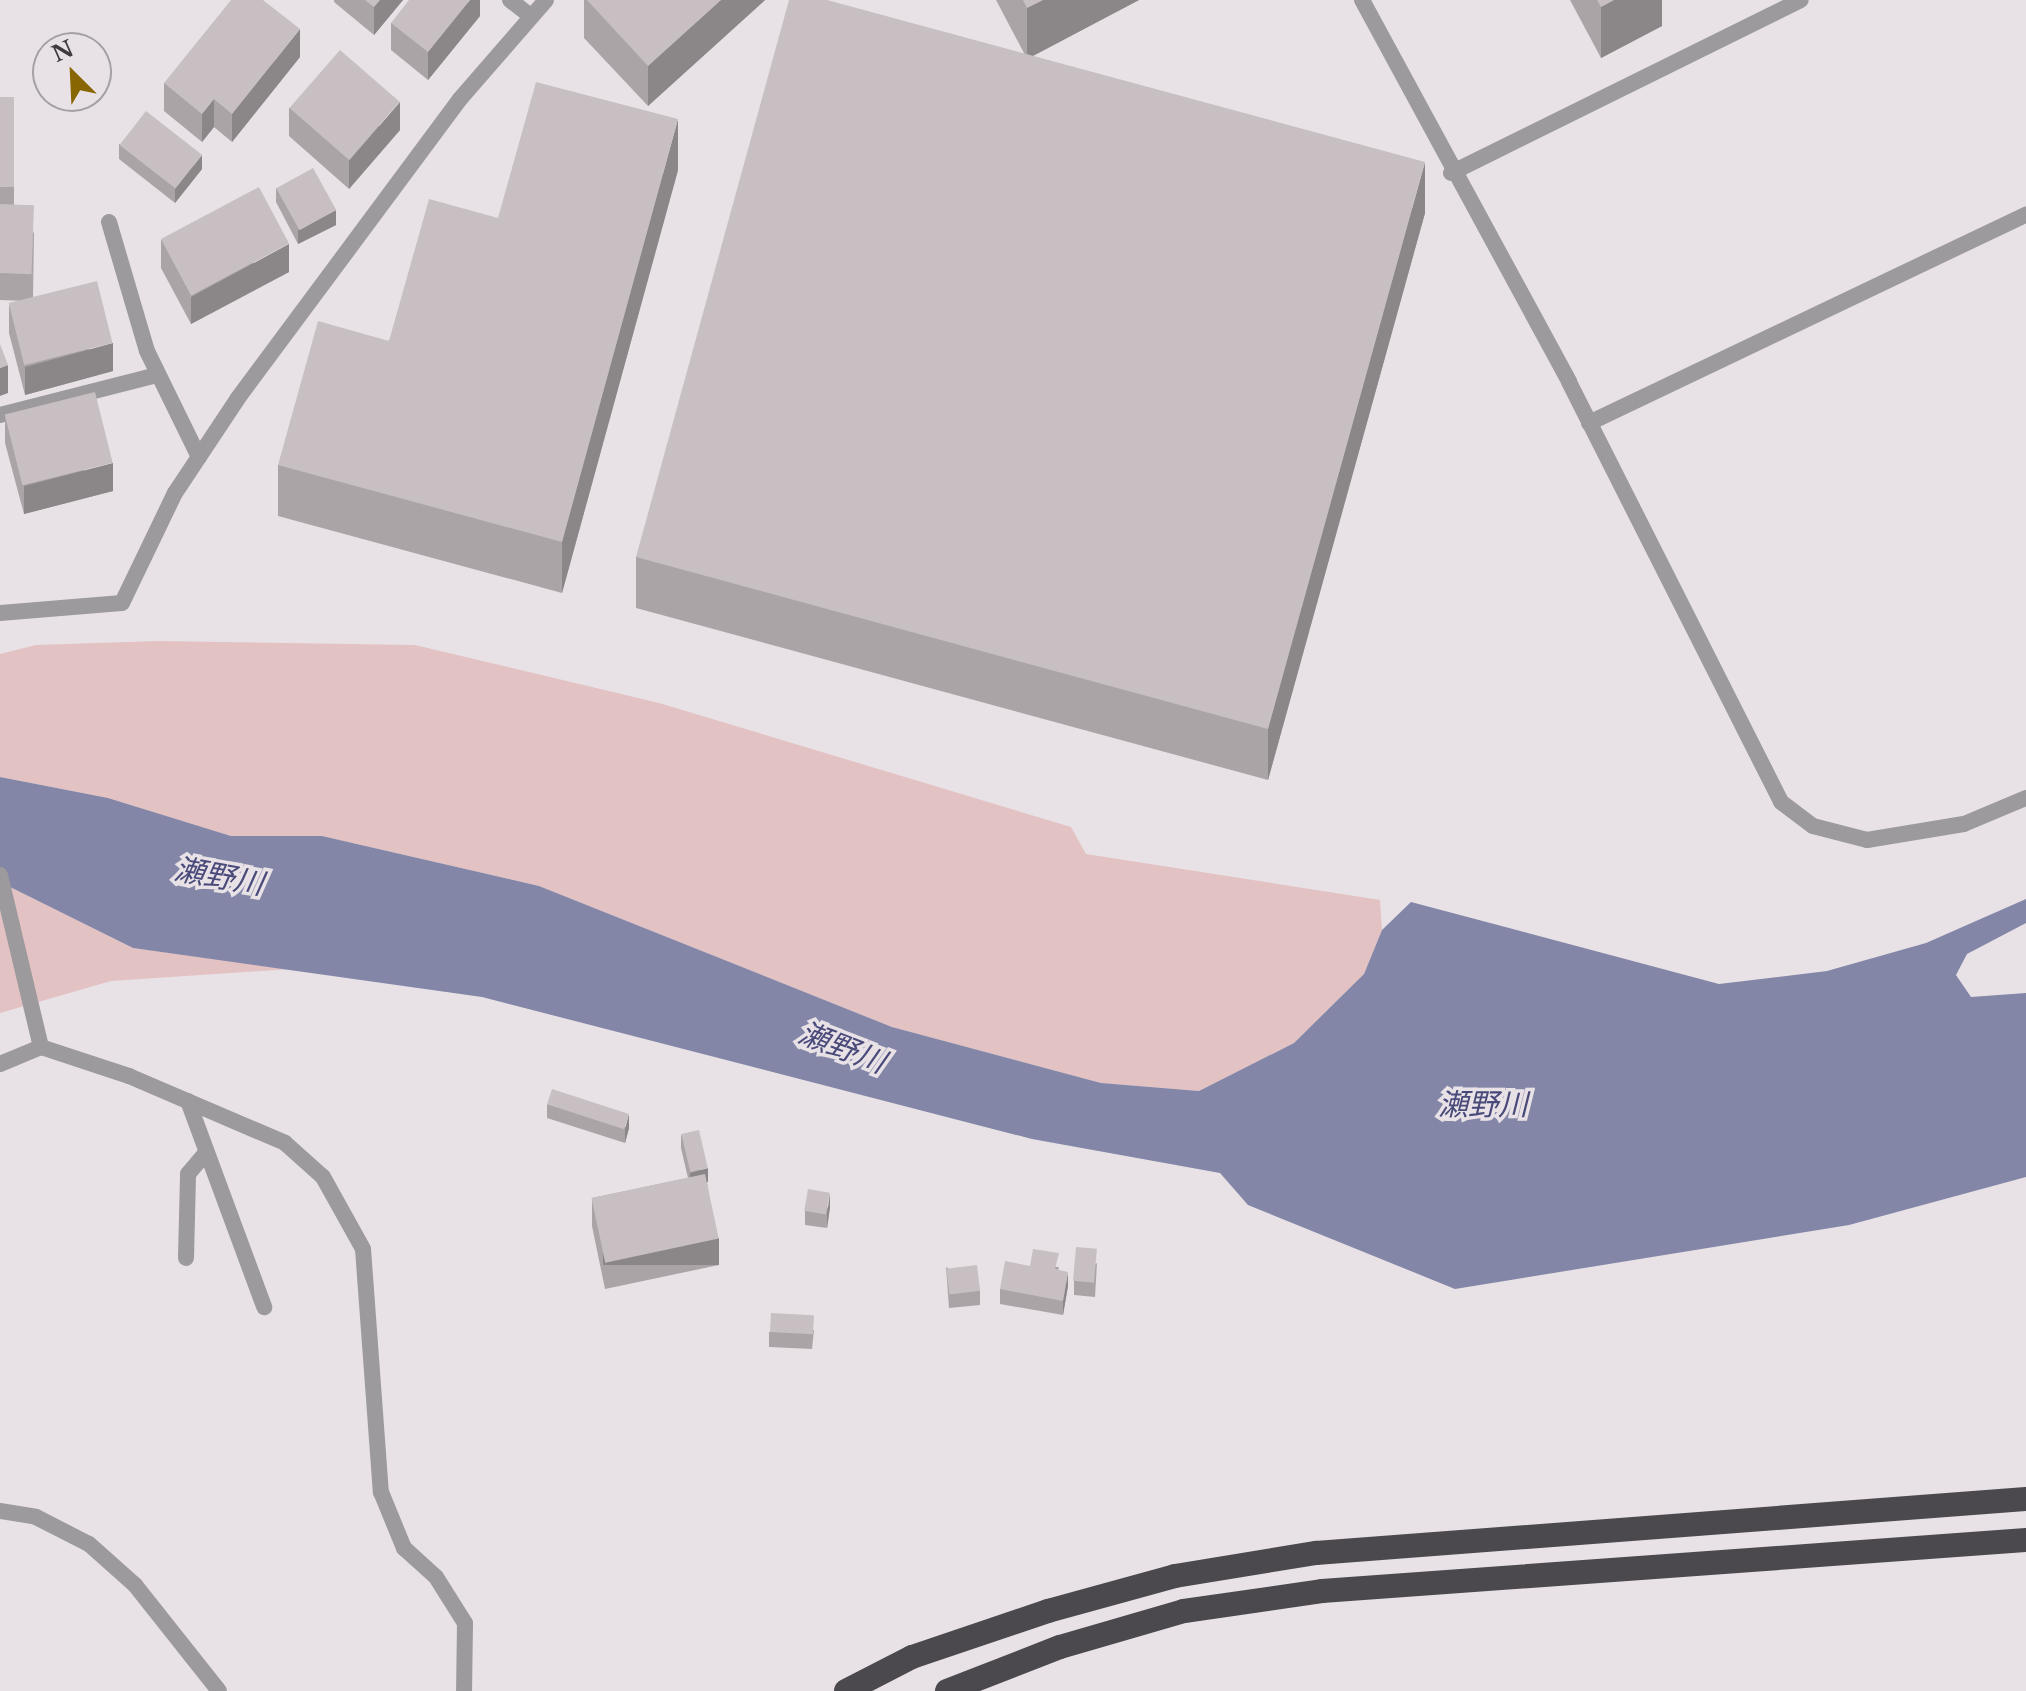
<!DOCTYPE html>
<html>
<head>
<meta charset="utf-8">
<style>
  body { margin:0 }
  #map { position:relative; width:2026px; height:1691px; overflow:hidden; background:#e8e2e7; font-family:"Libre Baskerville","Noto Sans JP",serif }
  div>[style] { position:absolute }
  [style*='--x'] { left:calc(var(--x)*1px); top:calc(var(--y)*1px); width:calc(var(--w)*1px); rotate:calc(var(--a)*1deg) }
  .green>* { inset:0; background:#e3c2c3 }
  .water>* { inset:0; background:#8386a6 }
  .service>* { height:16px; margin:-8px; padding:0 8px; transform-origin:8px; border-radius:8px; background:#9c9a9d }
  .minor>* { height:16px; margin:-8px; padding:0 8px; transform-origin:8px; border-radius:8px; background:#9c9a9d }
  .motorway>* { height:24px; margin:-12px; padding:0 12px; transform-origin:12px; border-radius:12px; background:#4b494e }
  .wall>* { inset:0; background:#aba4a7 }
  .shaded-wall>* { inset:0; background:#8b8688; transform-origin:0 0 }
  .building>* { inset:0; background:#c7bfc2; transform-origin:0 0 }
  span { translate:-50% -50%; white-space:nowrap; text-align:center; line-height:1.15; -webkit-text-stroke:7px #e8e2e7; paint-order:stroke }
  .water-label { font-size:30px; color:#494a7a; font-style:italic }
  .north { position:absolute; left:32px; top:32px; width:80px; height:80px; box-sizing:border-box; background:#e8e2e7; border:2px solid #a4a0a3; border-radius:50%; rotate:336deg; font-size:22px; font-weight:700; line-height:32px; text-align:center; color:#3e3c3e }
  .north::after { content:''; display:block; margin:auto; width:28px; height:36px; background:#886602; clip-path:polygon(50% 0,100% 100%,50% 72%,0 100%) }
</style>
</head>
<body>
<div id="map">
  <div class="green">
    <div style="clip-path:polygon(158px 641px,415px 645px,659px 703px,1071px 827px,1086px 854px,1380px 900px,1382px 930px,1364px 974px,1294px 1043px,1199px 1091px,1101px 1083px,892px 1027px,539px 886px,322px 836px,231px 836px,108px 798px,0 777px,0 654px,36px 645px)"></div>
    <div style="clip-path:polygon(0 882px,133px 948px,291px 969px,111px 981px,0 1013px)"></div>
  </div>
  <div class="water">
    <div style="clip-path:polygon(0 777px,108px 798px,231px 836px,322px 836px,539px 886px,892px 1027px,1101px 1083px,1199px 1091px,1294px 1043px,1364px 974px,1382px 930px,1411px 902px,1719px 984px,1827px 971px,1926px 943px,2026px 899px,2026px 923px,1967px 954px,1956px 975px,1971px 997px,2026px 993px,2026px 1177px,1849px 1225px,1455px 1289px,1248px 1205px,1220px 1173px,1032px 1139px,482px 997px,133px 948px,0 882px)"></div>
  </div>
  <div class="service">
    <div style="--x:510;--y:0;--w:24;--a:38"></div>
    <div style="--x:1362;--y:0;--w:434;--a:61.5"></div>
    <div style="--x:1569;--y:382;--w:470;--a:63.2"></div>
    <div style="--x:1781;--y:802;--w:40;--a:37"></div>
    <div style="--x:1813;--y:826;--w:56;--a:14.5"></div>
    <div style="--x:1867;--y:840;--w:98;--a:-9.4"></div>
    <div style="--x:1964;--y:824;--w:67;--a:-22.8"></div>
    <div style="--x:1451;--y:173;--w:390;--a:-26.3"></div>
    <div style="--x:109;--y:222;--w:134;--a:73.6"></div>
    <div style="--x:147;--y:351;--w:118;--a:63.9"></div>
    <div style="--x:0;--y:415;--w:162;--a:-14.3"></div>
    <div style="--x:1589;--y:423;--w:484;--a:-25.5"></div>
    <div style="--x:188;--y:1101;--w:220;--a:69.7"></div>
    <div style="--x:186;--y:1258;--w:84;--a:-88.6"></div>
    <div style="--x:188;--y:1174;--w:25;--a:-50"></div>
  </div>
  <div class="minor">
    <div style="--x:0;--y:613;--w:122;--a:-4.7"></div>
    <div style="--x:122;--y:603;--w:122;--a:-64.3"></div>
    <div style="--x:175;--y:493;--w:114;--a:-56.4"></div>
    <div style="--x:238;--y:398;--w:372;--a:-53.4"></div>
    <div style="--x:460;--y:99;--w:131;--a:-49"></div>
    <div style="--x:0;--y:875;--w:177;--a:76.6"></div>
    <div style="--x:0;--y:1064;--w:44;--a:-22.5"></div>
    <div style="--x:41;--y:1047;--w:93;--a:18.2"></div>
    <div style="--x:129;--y:1076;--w:170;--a:23.2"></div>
    <div style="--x:285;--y:1143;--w:51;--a:41.8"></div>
    <div style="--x:323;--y:1177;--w:82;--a:60.9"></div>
    <div style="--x:363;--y:1249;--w:244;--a:85.8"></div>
    <div style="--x:381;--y:1492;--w:61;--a:67.7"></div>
    <div style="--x:404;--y:1548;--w:43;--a:42.2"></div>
    <div style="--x:436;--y:1577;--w:54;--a:57.8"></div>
    <div style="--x:465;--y:1623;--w:68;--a:90.8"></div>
    <div style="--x:0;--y:1511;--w:36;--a:9"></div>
    <div style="--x:36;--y:1517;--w:59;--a:27"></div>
    <div style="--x:89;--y:1544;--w:62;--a:41.7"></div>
    <div style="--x:135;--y:1585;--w:135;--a:51.6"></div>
  </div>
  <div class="motorway">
    <div style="--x:846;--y:1691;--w:74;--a:-27.3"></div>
    <div style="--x:912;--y:1657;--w:144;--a:-18.7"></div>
    <div style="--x:1048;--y:1611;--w:132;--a:-15.4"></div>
    <div style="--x:1175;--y:1576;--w:143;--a:-9.3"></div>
    <div style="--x:1316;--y:1553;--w:712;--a:-4.35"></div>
    <div style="--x:947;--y:1691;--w:121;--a:-21.3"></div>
    <div style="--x:1060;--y:1647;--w:129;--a:-16.2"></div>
    <div style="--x:1184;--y:1611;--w:139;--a:-8.2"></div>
    <div style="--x:1322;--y:1591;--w:706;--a:-4.14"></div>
  </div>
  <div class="wall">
    <div style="clip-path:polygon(334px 0,403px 0,374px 35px,334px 2px)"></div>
    <div style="clip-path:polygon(480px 0,480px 16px,428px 80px,391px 50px,391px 23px)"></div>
    <div style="clip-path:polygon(584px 0,765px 0,648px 106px,584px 38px)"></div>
    <div style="clip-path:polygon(996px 0,1139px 0,1033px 56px,1425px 213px,1268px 780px,636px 608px,636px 557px,1024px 53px)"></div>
    <div style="clip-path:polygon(1570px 0,1662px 0,1662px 26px,1601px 58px)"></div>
    <div style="clip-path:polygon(300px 57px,232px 142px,214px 127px,202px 142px,164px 111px,164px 83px)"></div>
    <div style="clip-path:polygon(0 97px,14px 97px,14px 205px,34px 233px,33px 299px,113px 371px,25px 395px,9px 333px,9px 306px,26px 301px,0 300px)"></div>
    <div style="clip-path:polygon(289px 108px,400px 130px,349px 189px,289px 136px)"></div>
    <div style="clip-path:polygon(119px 144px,202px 169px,175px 203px,119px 159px)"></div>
    <div style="clip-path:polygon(678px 170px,562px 593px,278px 516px,278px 465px,498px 218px)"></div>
    <div style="clip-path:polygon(276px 188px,336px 225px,298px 244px,276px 202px)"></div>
    <div style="clip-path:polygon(161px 240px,289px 272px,191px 324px,161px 268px)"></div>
    <div style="clip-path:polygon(5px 415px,113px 491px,24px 514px,5px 443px)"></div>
    <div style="clip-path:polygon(547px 1104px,629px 1128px,625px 1143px,547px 1118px)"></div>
    <div style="clip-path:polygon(681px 1134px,708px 1182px,707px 1182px,719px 1265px,605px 1289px,592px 1226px,592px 1198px,688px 1178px,681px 1148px)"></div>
    <div style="clip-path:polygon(830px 1207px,827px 1228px,805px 1225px,805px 1211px)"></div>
    <div style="clip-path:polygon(1097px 1263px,1095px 1297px,1074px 1295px,1074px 1281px)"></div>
    <div style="clip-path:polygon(1030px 1266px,1059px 1267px,1058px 1270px,1068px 1286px,1063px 1315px,1000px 1304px,1000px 1289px)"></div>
    <div style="clip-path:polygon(946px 1267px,980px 1291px,980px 1305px,949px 1308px)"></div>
    <div style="clip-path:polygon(814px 1330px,812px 1349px,769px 1347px,769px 1332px)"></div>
  </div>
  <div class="shaded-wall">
    <div style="clip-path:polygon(380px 0,403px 0,374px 35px,374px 7px)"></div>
    <div style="clip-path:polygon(470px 0,480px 0,480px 16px,428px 80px,428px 52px)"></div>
    <div style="clip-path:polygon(721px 0,765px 0,648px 106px,648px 66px)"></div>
    <div style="clip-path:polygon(1043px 0,1139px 0,1027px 59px,1027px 8px)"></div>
    <div style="clip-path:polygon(1614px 0,1662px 0,1662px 26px,1601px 58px,1601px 7px)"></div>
    <div style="clip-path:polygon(300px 29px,300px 57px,232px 142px,232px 114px)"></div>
    <div style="clip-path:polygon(214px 99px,214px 127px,202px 142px,202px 114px)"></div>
    <div style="clip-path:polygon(400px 102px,400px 130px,349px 189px,349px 161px)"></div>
    <div style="clip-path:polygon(678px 119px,678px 170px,562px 593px,562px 542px)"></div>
    <div style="clip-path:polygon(202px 155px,202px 169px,175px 203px,175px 189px)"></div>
    <div style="clip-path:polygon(1425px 162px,1425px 213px,1268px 780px,1268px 729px)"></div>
    <div style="clip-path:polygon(336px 210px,336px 225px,298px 244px,298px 230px)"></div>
    <div style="clip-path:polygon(289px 244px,289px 272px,191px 324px,191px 297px)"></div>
    <div style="clip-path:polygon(113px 343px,113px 371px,25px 395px,25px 367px)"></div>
    <div style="clip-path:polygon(8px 365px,8px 393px,0 396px,0 368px)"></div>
    <div style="clip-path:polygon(113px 463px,113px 491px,24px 514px,24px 486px)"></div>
    <div style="clip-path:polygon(629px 1114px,629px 1128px,625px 1143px,625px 1129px)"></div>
    <div style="clip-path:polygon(708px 1168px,708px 1182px,690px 1187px,690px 1173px)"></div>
    <div style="clip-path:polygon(830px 1193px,830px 1207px,827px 1228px,827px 1214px)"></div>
    <div style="left:719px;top:1238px;width:27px;height:116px;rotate:90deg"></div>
    <div style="clip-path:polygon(1068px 1272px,1068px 1286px,1063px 1315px,1063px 1301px)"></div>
  </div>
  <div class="building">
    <div style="clip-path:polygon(231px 0,263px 0,300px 29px,232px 114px,214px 99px,202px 114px,164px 83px)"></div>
    <div style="clip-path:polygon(365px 0,380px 0,374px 7px)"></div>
    <div style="clip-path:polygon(409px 0,470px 0,428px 52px,391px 23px)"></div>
    <div style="clip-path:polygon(587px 0,721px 0,648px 66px)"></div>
    <div style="clip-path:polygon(789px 0,827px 0,1425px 162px,1268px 729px,636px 557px)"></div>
    <div style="clip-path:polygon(1023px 0,1043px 0,1027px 8px)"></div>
    <div style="clip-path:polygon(1597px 0,1614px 0,1601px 7px)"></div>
    <div style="left:340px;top:50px;width:79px;height:77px;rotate:41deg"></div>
    <div style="clip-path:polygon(536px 82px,678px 119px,562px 542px,278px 465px,318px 321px,389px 341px,429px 199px,498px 218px)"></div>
    <div style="left:0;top:97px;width:14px;height:90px"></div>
    <div style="left:146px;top:111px;width:71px;height:43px;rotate:38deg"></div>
    <div style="left:313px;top:168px;width:48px;height:42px;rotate:61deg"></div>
    <div style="left:259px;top:187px;width:64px;height:111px;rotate:62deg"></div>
    <div style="left:0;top:204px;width:34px;height:69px;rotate:2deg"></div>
    <div style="left:97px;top:281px;width:64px;height:91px;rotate:76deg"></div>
    <div style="clip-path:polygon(0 344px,8px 365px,0 368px)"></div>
    <div style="left:95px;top:392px;width:73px;height:93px;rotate:76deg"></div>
    <div style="left:552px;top:1089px;width:81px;height:16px;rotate:18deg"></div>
    <div style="left:699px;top:1130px;width:39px;height:18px;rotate:77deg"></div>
    <div style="left:705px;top:1174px;width:66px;height:116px;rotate:78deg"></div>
    <div style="left:808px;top:1189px;width:22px;height:22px;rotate:10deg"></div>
    <div style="left:1076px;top:1247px;width:21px;height:34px;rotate:5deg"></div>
    <div style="clip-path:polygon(1033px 1249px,1059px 1253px,1055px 1269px,1068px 1272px,1063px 1301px,1000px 1289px,1005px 1261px,1030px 1266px)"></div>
    <div style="left:977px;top:1265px;width:26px;height:31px;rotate:83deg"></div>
    <div style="left:771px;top:1313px;width:43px;height:19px;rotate:3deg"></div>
  </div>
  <div class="water-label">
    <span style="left:219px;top:877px;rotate:10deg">瀬野川</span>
    <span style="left:842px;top:1048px;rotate:21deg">瀬野川</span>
    <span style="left:1483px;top:1105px">瀬野川</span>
  </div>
  <div class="north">N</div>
</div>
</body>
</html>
